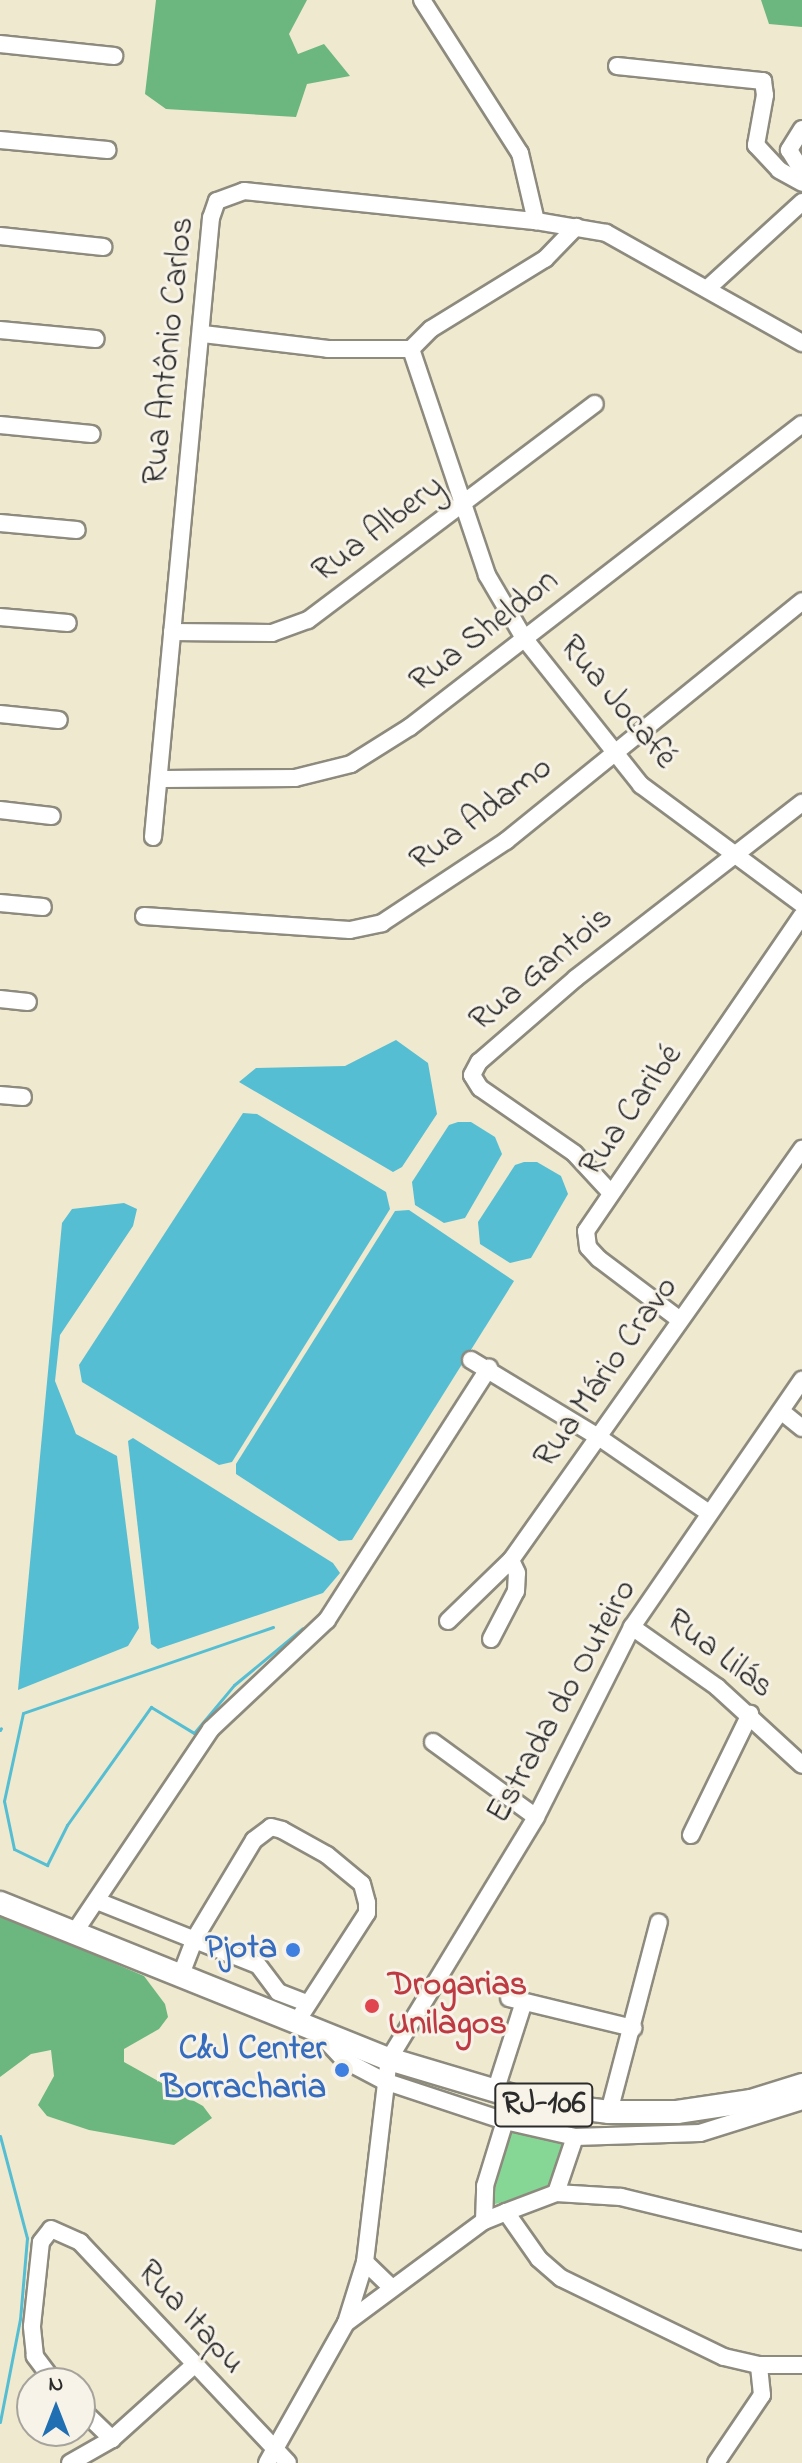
<!DOCTYPE html>
<html>
<head>
<meta charset="utf-8">
<style>
  body { margin:0 }
  #map { position:relative; width:802px; height:2463px; overflow:hidden; background:#efe9d0; font-family:"Indie Flower",sans-serif }
  div>[style] { position:absolute }
  [style*='--x'] { left:calc(var(--x)*1px); top:calc(var(--y)*1px); width:calc(var(--w)*1px); rotate:calc(var(--a)*1deg) }
  .green>* { inset:0; background:#86d696 }
  .forest>* { inset:0; background:#6cb77f }
  .water>* { inset:0; background:#55bed2 }
  .stream>* { height:3px; margin:-1.5px; padding:0 1.5px; transform-origin:1.5px; border-radius:1.5px; background:#55bed2 }
  .roads { filter:drop-shadow(2px 0 #8d8a7e) drop-shadow(-2px 0 #8d8a7e) drop-shadow(0 2px #8d8a7e) drop-shadow(0 -2px #8d8a7e) }
  .minor>* { height:16px; margin:-8px; padding:0 8px; transform-origin:8px; border-radius:8px; background:#fff }
  .highway>* { height:22px; margin:-11px; padding:0 11px; transform-origin:11px; border-radius:11px; background:#fff }
  .dots>* { width:22px; height:22px; translate:-50% -50%; box-sizing:border-box; border:4px solid #f7f3e8; border-radius:50% }
  span { translate:-50% -50%; white-space:nowrap; text-align:center; line-height:1.15; -webkit-text-stroke:6px #f7f3e8; paint-order:stroke }
  .shield-label span { padding:2px 6px; background:#f7f3e8; border:2px solid; border-radius:6px; -webkit-text-stroke-width:0 }
  .shield-label { font-size:32px; color:#2b2b2b; font-weight:700 }
  .street-label { font-size:34px; color:#2b2b2b }
  .shop-label { font-size:34px; color:#366cbe; font-weight:700 }
  .right { translate:-100% -50%; text-align:right }
  .health-label { font-size:34px; color:#be3a42; font-weight:700 }
  .left { translate:0 -50%; text-align:left }
  .north { position:absolute; left:16px; top:2367px; width:80px; height:80px; box-sizing:border-box; background:#f7f3e8; border:2px solid #a5a39c; border-radius:50%; rotate:0deg; font-size:22px; font-weight:700; line-height:32px; text-align:center; color:#2b2b2b }
  .north::after { content:''; display:block; margin:auto; width:28px; height:36px; background:#1f6fb2; clip-path:polygon(50% 0,100% 100%,50% 72%,0 100%) }
</style>
</head>
<body>
<div id="map">
  <div class="green">
    <div style="clip-path:polygon(511px 2128px,562px 2139px,568px 2146px,555px 2179px,538px 2194px,491px 2205px)"></div>
  </div>
  <div class="forest">
    <div style="clip-path:polygon(156px 0,307px 0,289px 34px,298px 54px,324px 44px,350px 76px,307px 84px,296px 117px,166px 109px,145px 94px)"></div>
    <div style="clip-path:polygon(761px 0,802px 0,802px 27px,769px 24px)"></div>
    <div style="clip-path:polygon(0 1914px,144px 1976px,165px 2004px,168px 2017px,159px 2029px,124px 2049px,124px 2062px,203px 2106px,212px 2118px,174px 2145px,89px 2130px,47px 2116px,38px 2105px,54px 2076px,51px 2050px,31px 2054px,0 2077px)"></div>
  </div>
  <div class="water">
    <div style="clip-path:polygon(396px 1040px,428px 1063px,437px 1114px,402px 1167px,393px 1172px,239px 1082px,256px 1068px,345px 1066px)"></div>
    <div style="clip-path:polygon(243px 1113px,257px 1114px,386px 1192px,390px 1209px,232px 1462px,219px 1465px,82px 1382px,79px 1365px)"></div>
    <div style="clip-path:polygon(458px 1122px,471px 1122px,495px 1137px,502px 1154px,465px 1218px,444px 1223px,415px 1205px,412px 1182px,449px 1125px)"></div>
    <div style="clip-path:polygon(524px 1162px,537px 1162px,561px 1176px,568px 1194px,531px 1258px,510px 1263px,480px 1244px,478px 1222px,515px 1165px)"></div>
    <div style="clip-path:polygon(124px 1203px,137px 1209px,133px 1226px,60px 1335px,55px 1381px,76px 1434px,117px 1456px,139px 1628px,128px 1646px,18px 1690px,62px 1223px,72px 1209px)"></div>
    <div style="clip-path:polygon(409px 1210px,514px 1281px,352px 1540px,339px 1541px,236px 1474px,236px 1464px,395px 1211px)"></div>
    <div style="clip-path:polygon(133px 1438px,333px 1563px,340px 1573px,323px 1593px,158px 1649px,151px 1644px,128px 1441px)"></div>
  </div>
  <div class="stream">
    <div style="--x:273;--y:1627;--w:264;--a:161"></div>
    <div style="--x:23;--y:1713;--w:90;--a:102.2"></div>
    <div style="--x:4;--y:1801;--w:49;--a:78.2"></div>
    <div style="--x:14;--y:1849;--w:37;--a:26"></div>
    <div style="--x:47;--y:1865;--w:45;--a:-63.4"></div>
    <div style="--x:67;--y:1825;--w:145;--a:-54.6"></div>
    <div style="--x:151;--y:1707;--w:50;--a:31.2"></div>
    <div style="--x:194;--y:1733;--w:62;--a:-50.2"></div>
    <div style="--x:234;--y:1685;--w:89;--a:-39.6"></div>
    <div style="--x:0;--y:1730;--w:2;--a:-63"></div>
    <div style="--x:0;--y:2136;--w:106;--a:75.2"></div>
    <div style="--x:27;--y:2238;--w:81;--a:94.9"></div>
    <div style="--x:20;--y:2319;--w:105;--a:101"></div>
  </div>
  <div class="roads">
    <div class="minor">
      <div style="--x:422;--y:0;--w:182;--a:57.4"></div>
      <div style="--x:520;--y:153;--w:70;--a:76.8"></div>
      <div style="--x:0;--y:44;--w:115;--a:6"></div>
      <div style="--x:617;--y:66;--w:147;--a:5.9"></div>
      <div style="--x:763;--y:81;--w:14;--a:82"></div>
      <div style="--x:765;--y:95;--w:51;--a:100.2"></div>
      <div style="--x:756;--y:145;--w:34;--a:47"></div>
      <div style="--x:779;--y:170;--w:26;--a:29"></div>
      <div style="--x:802;--y:129;--w:25;--a:122"></div>
      <div style="--x:789;--y:150;--w:25;--a:58"></div>
      <div style="--x:0;--y:140;--w:108;--a:5.3"></div>
      <div style="--x:0;--y:236;--w:104;--a:6.1"></div>
      <div style="--x:709;--y:287;--w:126;--a:-42.4"></div>
      <div style="--x:0;--y:330;--w:96;--a:5.4"></div>
      <div style="--x:203;--y:334;--w:126;--a:6.8"></div>
      <div style="--x:328;--y:349;--w:83;--a:0"></div>
      <div style="--x:411;--y:349;--w:28;--a:-45"></div>
      <div style="--x:431;--y:329;--w:134;--a:-31.6"></div>
      <div style="--x:545;--y:259;--w:45;--a:-45.9"></div>
      <div style="--x:411;--y:349;--w:238;--a:71.4"></div>
      <div style="--x:487;--y:575;--w:73;--a:59.6"></div>
      <div style="--x:524;--y:638;--w:188;--a:51.5"></div>
      <div style="--x:641;--y:785;--w:200;--a:36.5"></div>
      <div style="--x:0;--y:425;--w:92;--a:5.6"></div>
      <div style="--x:0;--y:523;--w:77;--a:5.2"></div>
      <div style="--x:0;--y:617;--w:68;--a:5"></div>
      <div style="--x:172;--y:632;--w:100;--a:0.6"></div>
      <div style="--x:272;--y:633;--w:38;--a:-20"></div>
      <div style="--x:308;--y:620;--w:359;--a:-37"></div>
      <div style="--x:0;--y:714;--w:59;--a:5.8"></div>
      <div style="--x:162;--y:779;--w:133;--a:-0.4"></div>
      <div style="--x:295;--y:778;--w:58;--a:-14"></div>
      <div style="--x:351;--y:764;--w:70;--a:-32.1"></div>
      <div style="--x:410;--y:727;--w:495;--a:-37.7"></div>
      <div style="--x:0;--y:810;--w:52;--a:6.6"></div>
      <div style="--x:153;--y:837;--w:622;--a:-84.65"></div>
      <div style="--x:211;--y:218;--w:18;--a:-71"></div>
      <div style="--x:217;--y:201;--w:29;--a:-20"></div>
      <div style="--x:244;--y:191;--w:294;--a:5.9"></div>
      <div style="--x:536;--y:221;--w:71;--a:9.7"></div>
      <div style="--x:606;--y:233;--w:225;--a:29.3"></div>
      <div style="--x:0;--y:903;--w:43;--a:5.3"></div>
      <div style="--x:144;--y:916;--w:206;--a:3.9"></div>
      <div style="--x:350;--y:930;--w:33;--a:-12"></div>
      <div style="--x:382;--y:923;--w:149;--a:-33.5"></div>
      <div style="--x:506;--y:841;--w:381;--a:-39"></div>
      <div style="--x:0;--y:999;--w:28;--a:6"></div>
      <div style="--x:0;--y:1095;--w:23;--a:5"></div>
      <div style="--x:611;--y:1193;--w:54;--a:-132.8"></div>
      <div style="--x:574;--y:1153;--w:114;--a:-145.3"></div>
      <div style="--x:480;--y:1088;--w:15;--a:-122"></div>
      <div style="--x:472;--y:1075;--w:15;--a:-62"></div>
      <div style="--x:479;--y:1062;--w:128;--a:-40.9"></div>
      <div style="--x:576;--y:978;--w:286;--a:-37.8"></div>
      <div style="--x:680;--y:1320;--w:101;--a:-143"></div>
      <div style="--x:599;--y:1259;--w:16;--a:-133"></div>
      <div style="--x:588;--y:1247;--w:16;--a:-97"></div>
      <div style="--x:586;--y:1231;--w:382;--a:-55.6"></div>
      <div style="--x:471;--y:1360;--w:151;--a:31.2"></div>
      <div style="--x:600;--y:1438;--w:132;--a:34.5"></div>
      <div style="--x:781;--y:1411;--w:27;--a:39"></div>
      <div style="--x:448;--y:1621;--w:88;--a:-44.1"></div>
      <div style="--x:511;--y:1560;--w:504;--a:-54.7"></div>
      <div style="--x:632;--y:1627;--w:104;--a:35.2"></div>
      <div style="--x:717;--y:1687;--w:115;--a:42.5"></div>
      <div style="--x:491;--y:1639;--w:54;--a:-62.5"></div>
      <div style="--x:516;--y:1591;--w:18;--a:-87"></div>
      <div style="--x:517;--y:1573;--w:14;--a:-115"></div>
      <div style="--x:433;--y:1742;--w:127;--a:36.1"></div>
      <div style="--x:691;--y:1835;--w:135;--a:-64"></div>
      <div style="--x:97;--y:1901;--w:173;--a:21.7"></div>
      <div style="--x:258;--y:1965;--w:34;--a:53"></div>
      <div style="--x:278;--y:1992;--w:31;--a:21"></div>
      <div style="--x:76;--y:1930;--w:242;--a:-56.1"></div>
      <div style="--x:211;--y:1729;--w:159;--a:-43.2"></div>
      <div style="--x:327;--y:1620;--w:300;--a:-57.3"></div>
      <div style="--x:182;--y:1972;--w:36;--a:-69"></div>
      <div style="--x:195;--y:1938;--w:114;--a:-59"></div>
      <div style="--x:254;--y:1840;--w:21;--a:-37"></div>
      <div style="--x:271;--y:1827;--w:11;--a:15"></div>
      <div style="--x:282;--y:1830;--w:51;--a:29.1"></div>
      <div style="--x:327;--y:1855;--w:45;--a:39.6"></div>
      <div style="--x:362;--y:1884;--w:20;--a:75"></div>
      <div style="--x:367;--y:1903;--w:10;--a:90"></div>
      <div style="--x:367;--y:1913;--w:129;--a:122.9"></div>
      <div style="--x:509;--y:1998;--w:128;--a:13.6"></div>
      <div style="--x:319;--y:2033;--w:37;--a:47"></div>
      <div style="--x:344;--y:2060;--w:45;--a:27.7"></div>
      <div style="--x:384;--y:2081;--w:127;--a:18.3"></div>
      <div style="--x:505;--y:2121;--w:72;--a:12.9"></div>
      <div style="--x:575;--y:2137;--w:125;--a:-1.8"></div>
      <div style="--x:700;--y:2133;--w:107;--a:-17.4"></div>
      <div style="--x:495;--y:2092;--w:91;--a:-72.2"></div>
      <div style="--x:609;--y:2112;--w:196;--a:-75.3"></div>
      <div style="--x:556;--y:2193;--w:59;--a:-71.3"></div>
      <div style="--x:506;--y:2212;--w:57;--a:54.9"></div>
      <div style="--x:539;--y:2259;--w:29;--a:41"></div>
      <div style="--x:561;--y:2278;--w:181;--a:25.9"></div>
      <div style="--x:724;--y:2357;--w:36;--a:13"></div>
      <div style="--x:759;--y:2365;--w:43;--a:0"></div>
      <div style="--x:484;--y:2221;--w:35;--a:-88"></div>
      <div style="--x:485;--y:2186;--w:68;--a:-72.9"></div>
      <div style="--x:365;--y:2262;--w:36;--a:44"></div>
      <div style="--x:346;--y:2323;--w:64;--a:-72.7"></div>
      <div style="--x:365;--y:2262;--w:204;--a:-83.3"></div>
      <div style="--x:389;--y:2059;--w:283;--a:-58.7"></div>
      <div style="--x:536;--y:1817;--w:213;--a:-63.2"></div>
      <div style="--x:632;--y:1627;--w:300;--a:-55.5"></div>
      <div style="--x:55;--y:2383;--w:34;--a:-127"></div>
      <div style="--x:35;--y:2356;--w:30;--a:-96"></div>
      <div style="--x:32;--y:2326;--w:84;--a:-83.9"></div>
      <div style="--x:41;--y:2242;--w:16;--a:-52"></div>
      <div style="--x:51;--y:2229;--w:32;--a:24"></div>
      <div style="--x:80;--y:2242;--w:303;--a:46.7"></div>
      <div style="--x:80;--y:2408;--w:45;--a:44.1"></div>
      <div style="--x:70;--y:2463;--w:48;--a:-29.7"></div>
      <div style="--x:112;--y:2439;--w:109;--a:-42"></div>
      <div style="--x:267;--y:2463;--w:161;--a:-60.6"></div>
      <div style="--x:346;--y:2323;--w:172;--a:-36.5"></div>
      <div style="--x:484;--y:2221;--w:24;--a:-22"></div>
      <div style="--x:506;--y:2212;--w:53;--a:-20.8"></div>
      <div style="--x:556;--y:2193;--w:65;--a:3.5"></div>
      <div style="--x:621;--y:2197;--w:186;--a:13.7"></div>
      <div style="--x:716;--y:2463;--w:82;--a:-55.9"></div>
      <div style="--x:762;--y:2395;--w:30;--a:-96"></div>
    </div>
    <div class="highway">
      <div style="--x:0;--y:1903;--w:419;--a:21.9"></div>
      <div style="--x:389;--y:2059;--w:154;--a:16.6"></div>
      <div style="--x:537;--y:2103;--w:73;--a:7.1"></div>
      <div style="--x:609;--y:2112;--w:68;--a:0"></div>
      <div style="--x:677;--y:2112;--w:75;--a:-8.5"></div>
      <div style="--x:751;--y:2101;--w:53;--a:-17.4"></div>
    </div>
  </div>
  <div class="dots">
    <div style="left:293px;top:1950px;background:#3f7fe0"></div>
    <div style="left:372px;top:2006px;background:#e0444e"></div>
    <div style="left:342px;top:2070px;background:#3f7fe0"></div>
  </div>
  <div class="shield-label">
    <span style="left:544px;top:2105px">RJ-106</span>
  </div>
  <div class="street-label">
    <span style="left:170px;top:351px;rotate:-84deg">Rua Antônio Carlos</span>
    <span style="left:379px;top:530px;rotate:-37deg">Rua Albery</span>
    <span style="left:485px;top:632px;rotate:-38deg">Rua Sheldon</span>
    <span style="left:617px;top:703px;rotate:50deg">Rua Jocafé</span>
    <span style="left:482px;top:815px;rotate:-37deg">Rua Adamo</span>
    <span style="left:542px;top:970px;rotate:-40deg">Rua Gantois</span>
    <span style="left:632px;top:1111px;rotate:-55deg">Rua Caribé</span>
    <span style="left:607px;top:1373px;rotate:-55deg">Rua Mário Cravo</span>
    <span style="left:719px;top:1655px;rotate:37deg">Rua Lilás</span>
    <span style="left:563px;top:1702px;rotate:-61deg">Estrada do Outeiro</span>
    <span style="left:190px;top:2318px;rotate:47deg">Rua Itapu</span>
  </div>
  <div class="shop-label">
    <span class="right" style="left:277px;top:1950px">Pjota</span>
    <span class="right" style="left:326px;top:2070px">C&amp;J Center<br>Borracharia</span>
  </div>
  <div class="health-label">
    <span class="left" style="left:388px;top:2006px">Drogarias<br>Unilagos</span>
  </div>
  <div class="north">N</div>
</div>
</body>
</html>
